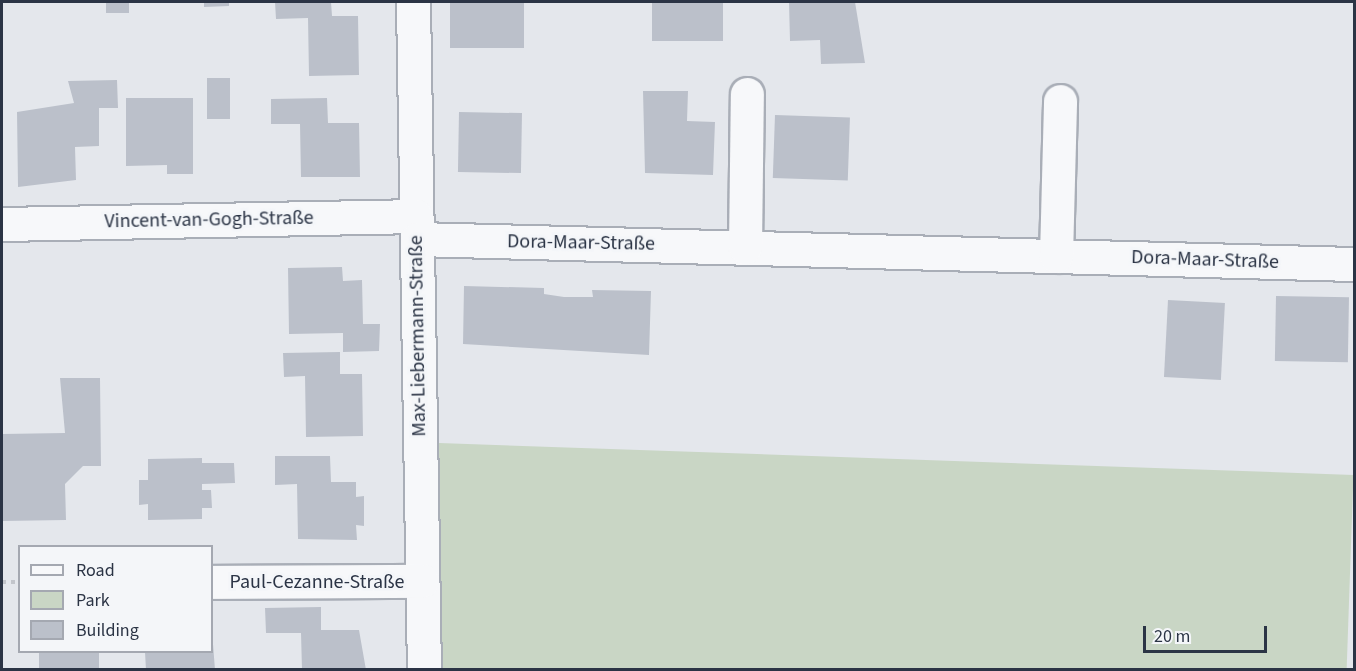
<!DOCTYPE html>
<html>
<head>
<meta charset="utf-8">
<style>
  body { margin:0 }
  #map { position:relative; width:1356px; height:671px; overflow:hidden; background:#e4e7ec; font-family:"Source Sans 3",sans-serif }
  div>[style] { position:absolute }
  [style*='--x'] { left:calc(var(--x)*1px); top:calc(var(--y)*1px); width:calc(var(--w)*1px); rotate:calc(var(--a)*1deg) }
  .green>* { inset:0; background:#c9d6c5; transform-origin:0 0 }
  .building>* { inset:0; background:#bbc0ca; transform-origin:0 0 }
  .path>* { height:4px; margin-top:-2px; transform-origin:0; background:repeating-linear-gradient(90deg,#c2c5cb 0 4.5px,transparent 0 9px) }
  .roads { filter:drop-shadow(2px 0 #a9aeb7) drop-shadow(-2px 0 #a9aeb7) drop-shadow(0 2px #a9aeb7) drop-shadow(0 -2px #a9aeb7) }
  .minor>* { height:33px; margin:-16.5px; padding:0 16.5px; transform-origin:16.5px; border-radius:16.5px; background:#f7f8fa }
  span { translate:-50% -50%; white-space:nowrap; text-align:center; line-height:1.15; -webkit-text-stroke:6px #f4f6f9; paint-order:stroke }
  .street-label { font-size:20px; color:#2b3445 }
  .frame { position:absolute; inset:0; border:3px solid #2b3445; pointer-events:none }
  .legend { position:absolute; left:18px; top:545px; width:195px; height:108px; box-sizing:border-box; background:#f4f6f9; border:2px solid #a4a8b1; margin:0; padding:8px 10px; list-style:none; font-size:18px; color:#2b3445 }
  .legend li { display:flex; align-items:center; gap:12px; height:30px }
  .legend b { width:30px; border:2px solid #a4a8b1 }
  .scale { position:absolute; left:1143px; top:626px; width:124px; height:27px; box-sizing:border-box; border:3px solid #2b3445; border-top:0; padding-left:8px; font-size:18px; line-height:21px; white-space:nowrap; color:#2b3445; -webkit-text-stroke:4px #f4f6f9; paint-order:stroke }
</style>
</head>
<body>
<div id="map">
  <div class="green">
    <div style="left:439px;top:443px;width:915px;height:226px;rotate:2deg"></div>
  </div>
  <div class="building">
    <div style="left:106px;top:2px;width:23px;height:11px"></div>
    <div style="clip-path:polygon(204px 2px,229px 2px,229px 6px,204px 7px)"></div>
    <div style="clip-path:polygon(275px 2px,331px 2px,332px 16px,358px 16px,359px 75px,309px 76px,308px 18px,276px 19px)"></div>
    <div style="left:450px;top:2px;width:74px;height:46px"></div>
    <div style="left:652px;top:2px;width:71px;height:39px"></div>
    <div style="clip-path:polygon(789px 2px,855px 2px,865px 63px,821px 64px,820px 40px,790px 41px)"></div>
    <div style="left:230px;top:78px;width:41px;height:23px;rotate:90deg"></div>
    <div style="clip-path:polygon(117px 80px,118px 108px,99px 108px,99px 146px,75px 147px,76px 180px,18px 187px,17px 112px,74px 103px,68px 81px)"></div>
    <div style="clip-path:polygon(643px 91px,688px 91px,687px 121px,715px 122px,713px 175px,645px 173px)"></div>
    <div style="clip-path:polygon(126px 98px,193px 98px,193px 174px,167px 174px,167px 165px,126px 166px)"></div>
    <div style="clip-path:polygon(327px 98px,328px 123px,359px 123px,360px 177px,301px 177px,300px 124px,271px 124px,271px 99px)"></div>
    <div style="left:459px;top:112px;width:63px;height:60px;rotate:1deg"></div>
    <div style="left:775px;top:115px;width:75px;height:63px;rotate:2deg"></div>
    <div style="clip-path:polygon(342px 267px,343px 281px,362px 280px,363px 324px,380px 324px,379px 351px,343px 352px,343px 333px,289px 334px,288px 268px)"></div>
    <div style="clip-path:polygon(464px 286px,544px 288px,544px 294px,564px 297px,593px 297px,592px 290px,651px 291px,649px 355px,463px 344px)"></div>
    <div style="left:1276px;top:296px;width:73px;height:65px;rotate:1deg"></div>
    <div style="left:1168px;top:300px;width:57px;height:77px;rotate:3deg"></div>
    <div style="clip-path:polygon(340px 352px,340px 374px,362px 374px,363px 436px,306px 437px,305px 376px,284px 377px,283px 353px)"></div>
    <div style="clip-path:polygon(60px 378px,100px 378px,101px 466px,83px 466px,65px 484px,66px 520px,2px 521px,2px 434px,65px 433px)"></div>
    <div style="clip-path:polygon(275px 456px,330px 456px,331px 482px,356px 482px,356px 497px,364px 496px,364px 526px,356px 525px,357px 540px,298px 539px,297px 484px,275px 485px)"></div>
    <div style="clip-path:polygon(202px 458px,202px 463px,234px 463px,235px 483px,202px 484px,202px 490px,211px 490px,212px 508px,202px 508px,202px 519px,148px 520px,148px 504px,139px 505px,139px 480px,148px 480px,148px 459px)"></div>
    <div style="clip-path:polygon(321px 607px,321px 630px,359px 630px,366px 670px,302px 670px,301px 633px,266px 633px,265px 608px)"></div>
    <div style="clip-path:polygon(212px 631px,215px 670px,146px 670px,145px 652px,212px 652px)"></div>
    <div style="left:39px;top:652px;width:60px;height:18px"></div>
  </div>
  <div class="path">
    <div style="--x:2;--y:582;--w:18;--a:0"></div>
  </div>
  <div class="roads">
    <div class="minor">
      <div style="--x:413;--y:2;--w:668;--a:89.06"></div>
      <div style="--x:2;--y:224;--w:414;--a:-1.1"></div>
      <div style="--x:417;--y:239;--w:937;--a:1.53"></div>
      <div style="--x:745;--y:247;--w:153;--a:-89.3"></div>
      <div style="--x:1056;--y:256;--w:155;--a:-88.5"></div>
      <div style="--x:212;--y:582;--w:210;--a:-0.3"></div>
    </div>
  </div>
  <div class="street-label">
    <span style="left:209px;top:220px;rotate:-1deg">Vincent-van-Gogh-Straße</span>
    <span style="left:581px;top:243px;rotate:1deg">Dora-Maar-Straße</span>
    <span style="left:1205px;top:260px;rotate:2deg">Dora-Maar-Straße</span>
    <span style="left:418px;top:336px;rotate:-91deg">Max-Liebermann-Straße</span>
    <span style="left:317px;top:582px">Paul-Cezanne-Straße</span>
  </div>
  <div class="frame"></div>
  <ul class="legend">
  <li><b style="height:8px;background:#f7f8fa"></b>Road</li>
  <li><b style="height:16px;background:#c9d6c5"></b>Park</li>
  <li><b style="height:16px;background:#bbc0ca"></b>Building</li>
  </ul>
  <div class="scale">20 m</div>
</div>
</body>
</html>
